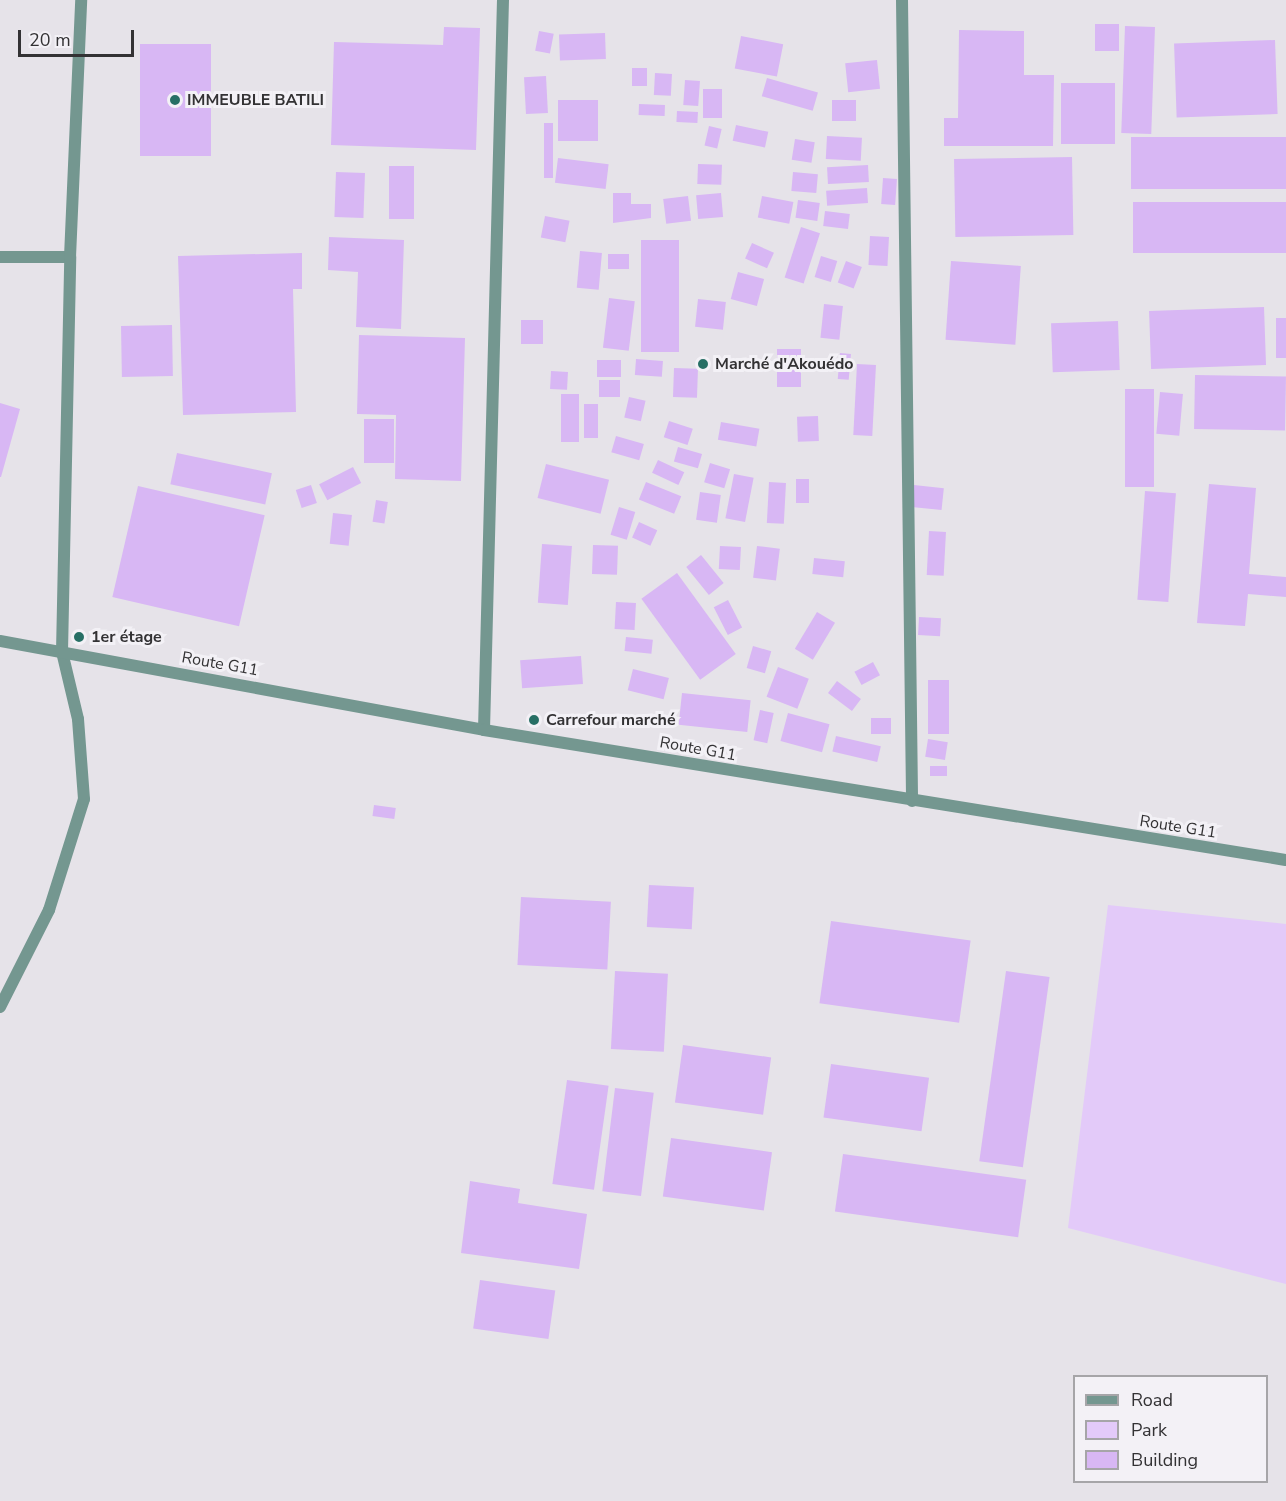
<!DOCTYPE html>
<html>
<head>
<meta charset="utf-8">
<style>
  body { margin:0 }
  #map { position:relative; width:1286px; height:1501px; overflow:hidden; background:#e6e3e9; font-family:"Nunito Sans",sans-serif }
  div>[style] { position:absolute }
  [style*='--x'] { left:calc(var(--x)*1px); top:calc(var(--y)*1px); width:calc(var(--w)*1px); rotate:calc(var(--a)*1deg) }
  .green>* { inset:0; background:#e3caf9 }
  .building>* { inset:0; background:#d8b7f4; transform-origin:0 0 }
  .service>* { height:12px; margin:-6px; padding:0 6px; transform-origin:6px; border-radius:6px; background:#749790 }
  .minor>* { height:12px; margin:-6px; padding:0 6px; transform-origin:6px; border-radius:6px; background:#749790 }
  .tertiary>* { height:12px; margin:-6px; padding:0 6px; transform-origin:6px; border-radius:6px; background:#749790 }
  .dots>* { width:16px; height:16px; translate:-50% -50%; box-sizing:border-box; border:3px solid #f3f1f6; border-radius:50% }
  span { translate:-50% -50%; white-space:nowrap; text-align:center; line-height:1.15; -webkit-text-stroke:6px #f3f1f6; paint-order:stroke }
  .poi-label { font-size:16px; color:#333234; font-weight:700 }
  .left { translate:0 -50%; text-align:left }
  .street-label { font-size:16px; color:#333234 }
  .legend { position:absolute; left:1073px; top:1375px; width:195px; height:108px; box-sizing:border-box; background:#f3f1f6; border:2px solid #a6a5a8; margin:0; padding:8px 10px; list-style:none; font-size:18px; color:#333234 }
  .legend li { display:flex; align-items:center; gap:12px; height:30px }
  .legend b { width:30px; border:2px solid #a6a5a8 }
  .scale { position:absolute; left:18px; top:30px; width:116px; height:27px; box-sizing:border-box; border:3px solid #333234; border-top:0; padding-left:8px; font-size:18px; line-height:21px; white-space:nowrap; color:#333234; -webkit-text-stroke:4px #f3f1f6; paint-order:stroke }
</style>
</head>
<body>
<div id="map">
  <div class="green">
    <div style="clip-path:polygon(1108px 905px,1286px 924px,1286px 1284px,1068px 1228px)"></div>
  </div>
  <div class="building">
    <div style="left:1095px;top:24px;width:24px;height:27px"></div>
    <div style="left:1125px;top:26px;width:30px;height:107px;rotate:2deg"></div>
    <div style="clip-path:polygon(444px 27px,480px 28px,476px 150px,331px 145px,334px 42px,443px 45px)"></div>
    <div style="clip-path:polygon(959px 30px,1024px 31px,1024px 75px,1054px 75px,1053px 146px,944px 146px,944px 118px,958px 118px)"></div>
    <div style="left:539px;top:31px;width:15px;height:20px;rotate:11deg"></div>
    <div style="left:605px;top:33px;width:26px;height:46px;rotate:88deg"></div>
    <div style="left:741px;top:36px;width:43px;height:33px;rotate:11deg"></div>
    <div style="left:1275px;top:40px;width:74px;height:101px;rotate:88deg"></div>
    <div style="left:140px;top:44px;width:71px;height:112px"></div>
    <div style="left:877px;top:60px;width:29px;height:32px;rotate:84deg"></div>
    <div style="left:632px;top:68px;width:15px;height:18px"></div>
    <div style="left:655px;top:73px;width:17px;height:22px;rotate:3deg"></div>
    <div style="left:546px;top:76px;width:37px;height:22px;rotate:87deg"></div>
    <div style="left:767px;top:78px;width:53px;height:19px;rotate:16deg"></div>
    <div style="left:685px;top:80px;width:15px;height:25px;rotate:4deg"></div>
    <div style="left:1061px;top:83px;width:54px;height:61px"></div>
    <div style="left:703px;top:89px;width:19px;height:29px"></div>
    <div style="left:558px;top:100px;width:40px;height:41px"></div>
    <div style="left:832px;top:100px;width:24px;height:21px"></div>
    <div style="left:639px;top:104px;width:26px;height:11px;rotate:2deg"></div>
    <div style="left:677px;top:111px;width:21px;height:11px;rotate:3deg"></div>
    <div style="left:544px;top:123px;width:9px;height:55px"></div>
    <div style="left:736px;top:125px;width:33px;height:16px;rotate:12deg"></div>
    <div style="left:709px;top:126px;width:13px;height:20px;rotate:13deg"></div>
    <div style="left:827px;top:136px;width:35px;height:23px;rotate:3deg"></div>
    <div style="left:1286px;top:137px;width:52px;height:155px;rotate:90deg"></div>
    <div style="left:795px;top:139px;width:20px;height:21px;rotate:9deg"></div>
    <div style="left:1072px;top:157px;width:78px;height:118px;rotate:89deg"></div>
    <div style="left:558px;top:158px;width:51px;height:25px;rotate:7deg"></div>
    <div style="left:698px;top:164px;width:24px;height:20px;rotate:2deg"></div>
    <div style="left:868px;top:165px;width:17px;height:41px;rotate:87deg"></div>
    <div style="left:389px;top:166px;width:25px;height:53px"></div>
    <div style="left:336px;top:172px;width:29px;height:45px;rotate:2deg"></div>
    <div style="left:793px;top:172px;width:25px;height:19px;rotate:5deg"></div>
    <div style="left:883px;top:178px;width:14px;height:26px;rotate:4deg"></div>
    <div style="left:867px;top:188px;width:15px;height:41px;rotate:86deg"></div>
    <div style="clip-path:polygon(613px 193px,631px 193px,631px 204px,651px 204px,651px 218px,613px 223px)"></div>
    <div style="left:721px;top:193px;width:24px;height:25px;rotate:85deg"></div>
    <div style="left:688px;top:196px;width:25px;height:25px;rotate:83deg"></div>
    <div style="left:762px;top:196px;width:32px;height:22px;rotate:11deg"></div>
    <div style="left:798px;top:200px;width:22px;height:18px;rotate:8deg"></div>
    <div style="left:1286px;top:202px;width:51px;height:153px;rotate:90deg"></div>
    <div style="left:825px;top:211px;width:25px;height:15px;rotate:7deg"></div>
    <div style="left:545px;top:216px;width:25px;height:22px;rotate:11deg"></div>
    <div style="left:801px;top:227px;width:20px;height:53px;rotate:18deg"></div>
    <div style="left:870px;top:236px;width:19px;height:29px;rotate:3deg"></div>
    <div style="clip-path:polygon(329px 237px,404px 240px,401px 329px,356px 327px,358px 272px,328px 270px)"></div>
    <div style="left:641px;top:240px;width:38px;height:112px"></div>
    <div style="left:752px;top:243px;width:24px;height:17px;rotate:24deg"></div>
    <div style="left:580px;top:251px;width:22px;height:37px;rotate:5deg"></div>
    <div style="clip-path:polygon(302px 253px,302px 289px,293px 289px,296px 412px,183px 415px,178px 256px)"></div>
    <div style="left:629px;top:254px;width:15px;height:21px;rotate:90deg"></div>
    <div style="left:821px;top:256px;width:17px;height:22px;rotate:17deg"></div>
    <div style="left:846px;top:261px;width:17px;height:23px;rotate:21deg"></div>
    <div style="left:951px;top:261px;width:70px;height:79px;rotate:4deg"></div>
    <div style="left:738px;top:272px;width:27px;height:28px;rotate:15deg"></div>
    <div style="left:609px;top:298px;width:26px;height:50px;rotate:7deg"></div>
    <div style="left:698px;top:299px;width:28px;height:28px;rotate:6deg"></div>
    <div style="left:824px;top:304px;width:19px;height:34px;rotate:6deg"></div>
    <div style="left:1264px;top:307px;width:58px;height:115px;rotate:88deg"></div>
    <div style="left:1276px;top:318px;width:10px;height:40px"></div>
    <div style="left:521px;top:320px;width:22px;height:24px"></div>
    <div style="left:1118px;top:321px;width:49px;height:67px;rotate:88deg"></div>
    <div style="left:172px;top:325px;width:51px;height:51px;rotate:89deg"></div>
    <div style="clip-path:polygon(359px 335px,465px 338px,461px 481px,395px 479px,396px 415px,357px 414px)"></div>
    <div style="left:777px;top:349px;width:24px;height:38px"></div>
    <div style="left:840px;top:353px;width:11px;height:26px;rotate:5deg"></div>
    <div style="left:636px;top:359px;width:27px;height:16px;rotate:4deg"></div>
    <div style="left:597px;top:360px;width:24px;height:17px"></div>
    <div style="left:857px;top:364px;width:19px;height:71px;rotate:3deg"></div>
    <div style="left:674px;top:368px;width:24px;height:29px;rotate:2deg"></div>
    <div style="left:551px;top:371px;width:17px;height:18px;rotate:3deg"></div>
    <div style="left:1195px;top:375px;width:91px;height:54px;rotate:1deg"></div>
    <div style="left:599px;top:380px;width:21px;height:17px"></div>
    <div style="left:1125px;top:389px;width:29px;height:98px"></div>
    <div style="left:1160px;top:392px;width:23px;height:42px;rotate:5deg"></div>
    <div style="left:561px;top:394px;width:18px;height:48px"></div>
    <div style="left:629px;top:397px;width:17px;height:21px;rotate:13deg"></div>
    <div style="clip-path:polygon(0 403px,20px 409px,1px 477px,0 477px)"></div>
    <div style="left:598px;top:404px;width:34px;height:14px;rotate:90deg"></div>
    <div style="left:818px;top:416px;width:25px;height:21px;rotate:88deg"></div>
    <div style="left:364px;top:419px;width:30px;height:44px"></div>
    <div style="left:669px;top:421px;width:25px;height:17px;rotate:18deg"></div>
    <div style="left:721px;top:422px;width:39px;height:18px;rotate:10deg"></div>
    <div style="left:616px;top:436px;width:29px;height:17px;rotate:16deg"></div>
    <div style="left:678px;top:447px;width:25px;height:15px;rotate:16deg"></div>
    <div style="left:177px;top:453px;width:97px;height:32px;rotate:12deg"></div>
    <div style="left:658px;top:460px;width:29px;height:14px;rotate:25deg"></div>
    <div style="left:710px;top:463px;width:21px;height:20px;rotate:17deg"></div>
    <div style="left:546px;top:464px;width:65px;height:35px;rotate:14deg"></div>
    <div style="left:353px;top:467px;width:18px;height:38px;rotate:63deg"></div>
    <div style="left:734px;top:474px;width:20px;height:45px;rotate:11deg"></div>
    <div style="left:796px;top:479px;width:13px;height:24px"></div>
    <div style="left:646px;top:482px;width:38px;height:19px;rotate:22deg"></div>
    <div style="left:769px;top:482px;width:17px;height:41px;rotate:3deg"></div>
    <div style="clip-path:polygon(1209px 484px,1256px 488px,1249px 574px,1286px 577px,1286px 597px,1248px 594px,1245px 626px,1197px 623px)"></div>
    <div style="left:311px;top:485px;width:19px;height:16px;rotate:72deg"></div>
    <div style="left:914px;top:485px;width:30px;height:22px;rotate:6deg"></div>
    <div style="left:138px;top:486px;width:130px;height:114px;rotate:13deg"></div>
    <div style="left:1145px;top:491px;width:31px;height:109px;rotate:4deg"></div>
    <div style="left:700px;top:492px;width:21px;height:28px;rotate:8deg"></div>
    <div style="left:376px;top:500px;width:12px;height:22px;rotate:9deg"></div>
    <div style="left:619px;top:507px;width:17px;height:29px;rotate:17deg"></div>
    <div style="left:333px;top:513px;width:19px;height:31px;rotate:6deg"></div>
    <div style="left:639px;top:522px;width:20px;height:17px;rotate:24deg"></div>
    <div style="left:929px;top:531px;width:17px;height:44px;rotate:3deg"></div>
    <div style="left:542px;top:544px;width:30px;height:59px;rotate:4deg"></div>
    <div style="left:593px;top:545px;width:25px;height:29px;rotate:2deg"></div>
    <div style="left:720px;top:546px;width:21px;height:23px;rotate:3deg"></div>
    <div style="left:757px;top:546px;width:23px;height:32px;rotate:7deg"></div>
    <div style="left:701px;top:555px;width:36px;height:19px;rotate:51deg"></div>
    <div style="left:814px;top:558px;width:31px;height:16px;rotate:6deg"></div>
    <div style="left:677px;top:573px;width:100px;height:44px;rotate:54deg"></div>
    <div style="left:728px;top:600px;width:31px;height:16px;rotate:63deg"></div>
    <div style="left:616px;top:602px;width:20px;height:27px;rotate:3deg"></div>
    <div style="left:817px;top:612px;width:21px;height:43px;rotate:31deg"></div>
    <div style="left:919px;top:617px;width:22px;height:18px;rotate:3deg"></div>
    <div style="left:626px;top:637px;width:27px;height:14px;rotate:6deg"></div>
    <div style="left:753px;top:646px;width:19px;height:23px;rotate:16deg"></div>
    <div style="left:581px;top:656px;width:28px;height:61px;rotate:86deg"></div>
    <div style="left:873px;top:662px;width:15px;height:21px;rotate:62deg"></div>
    <div style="left:778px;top:667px;width:33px;height:32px;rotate:21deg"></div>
    <div style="left:633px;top:669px;width:37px;height:22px;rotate:14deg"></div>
    <div style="left:928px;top:680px;width:21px;height:54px"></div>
    <div style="left:837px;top:681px;width:30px;height:15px;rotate:37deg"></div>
    <div style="left:682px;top:693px;width:69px;height:32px;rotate:6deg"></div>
    <div style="left:760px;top:710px;width:14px;height:31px;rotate:12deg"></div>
    <div style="left:788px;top:713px;width:43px;height:29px;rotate:15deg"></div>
    <div style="left:871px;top:718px;width:20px;height:16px"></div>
    <div style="left:836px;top:736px;width:46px;height:16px;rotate:13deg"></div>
    <div style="left:928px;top:739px;width:20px;height:18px;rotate:9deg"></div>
    <div style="left:930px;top:766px;width:17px;height:10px"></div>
    <div style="left:374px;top:805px;width:22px;height:11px;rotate:8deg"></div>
    <div style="left:649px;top:885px;width:45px;height:42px;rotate:3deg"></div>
    <div style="left:521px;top:897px;width:90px;height:68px;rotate:3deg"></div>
    <div style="left:831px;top:921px;width:141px;height:83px;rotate:8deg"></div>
    <div style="left:615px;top:971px;width:53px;height:78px;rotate:3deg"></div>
    <div style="left:1006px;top:971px;width:44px;height:192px;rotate:8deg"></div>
    <div style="left:683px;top:1045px;width:89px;height:58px;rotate:8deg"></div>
    <div style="left:831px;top:1064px;width:99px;height:54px;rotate:8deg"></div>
    <div style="left:567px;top:1080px;width:42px;height:105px;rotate:8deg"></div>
    <div style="left:615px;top:1088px;width:39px;height:104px;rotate:7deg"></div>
    <div style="left:671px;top:1138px;width:102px;height:59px;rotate:8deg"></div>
    <div style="left:843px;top:1154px;width:185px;height:58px;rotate:8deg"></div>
    <div style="clip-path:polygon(470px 1181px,520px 1189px,518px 1203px,587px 1214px,579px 1269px,461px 1253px)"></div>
    <div style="left:480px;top:1280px;width:76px;height:49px;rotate:8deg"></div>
  </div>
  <div class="service">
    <div style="--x:0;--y:1007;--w:109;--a:-63.2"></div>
    <div style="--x:49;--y:910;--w:116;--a:-72.5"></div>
    <div style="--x:84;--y:799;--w:80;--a:-94.3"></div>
    <div style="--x:78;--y:719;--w:69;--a:-103.4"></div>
  </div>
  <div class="minor">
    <div style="--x:902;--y:0;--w:801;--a:89.28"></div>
    <div style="--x:0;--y:257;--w:70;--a:0"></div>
    <div style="--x:62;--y:652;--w:395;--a:-88.8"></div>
    <div style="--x:70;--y:257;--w:257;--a:-87.5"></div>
    <div style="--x:484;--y:730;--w:730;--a:-88.51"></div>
  </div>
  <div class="tertiary">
    <div style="--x:0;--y:641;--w:492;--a:10.4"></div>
    <div style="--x:484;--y:730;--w:812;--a:9.21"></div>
  </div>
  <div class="dots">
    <div style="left:175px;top:100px;background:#276f65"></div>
    <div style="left:703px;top:364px;background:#276f65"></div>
    <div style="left:79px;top:637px;background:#276f65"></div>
    <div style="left:534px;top:720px;background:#276f65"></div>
  </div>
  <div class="poi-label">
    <span class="left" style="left:187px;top:100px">IMMEUBLE BATILI</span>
    <span class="left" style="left:715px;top:364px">Marché d'Akouédo</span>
    <span class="left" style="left:91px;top:637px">1er étage</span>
    <span class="left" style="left:546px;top:720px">Carrefour marché</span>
  </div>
  <div class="street-label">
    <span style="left:220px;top:664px;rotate:10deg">Route G11</span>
    <span style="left:698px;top:749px;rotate:10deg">Route G11</span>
    <span style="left:1178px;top:827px;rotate:9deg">Route G11</span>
  </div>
  <ul class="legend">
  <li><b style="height:8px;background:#749790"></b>Road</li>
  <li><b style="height:16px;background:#e3caf9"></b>Park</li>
  <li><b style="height:16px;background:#d8b7f4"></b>Building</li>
  </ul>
  <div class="scale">20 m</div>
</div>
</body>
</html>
